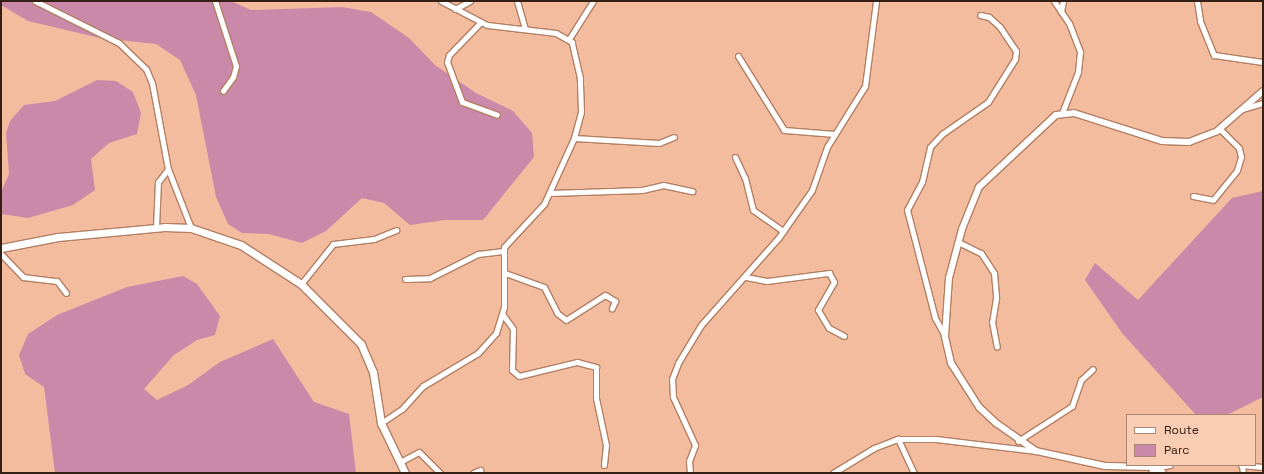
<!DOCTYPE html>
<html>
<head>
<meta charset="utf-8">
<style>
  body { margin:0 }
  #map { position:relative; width:1264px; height:474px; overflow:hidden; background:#f3bc9e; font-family:"Space Grotesk",sans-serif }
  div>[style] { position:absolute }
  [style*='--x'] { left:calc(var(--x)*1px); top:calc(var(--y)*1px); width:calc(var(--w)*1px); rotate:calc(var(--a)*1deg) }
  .green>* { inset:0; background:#cb89a9 }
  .roads { filter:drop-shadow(1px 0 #b37f63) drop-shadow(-1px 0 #b37f63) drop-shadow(0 1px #b37f63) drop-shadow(0 -1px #b37f63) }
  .minor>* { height:5px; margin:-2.5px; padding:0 2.5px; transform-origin:2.5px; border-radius:2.5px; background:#fff }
  .tertiary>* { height:6px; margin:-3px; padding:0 3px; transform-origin:3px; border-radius:3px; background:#fff }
  .secondary>* { height:7px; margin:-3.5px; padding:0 3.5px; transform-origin:3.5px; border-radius:3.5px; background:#fff }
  span { translate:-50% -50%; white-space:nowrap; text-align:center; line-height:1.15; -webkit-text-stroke:3px #f9ccb4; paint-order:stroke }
  .frame { position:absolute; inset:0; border:2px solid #342014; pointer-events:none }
  .legend { position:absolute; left:1126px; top:414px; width:130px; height:52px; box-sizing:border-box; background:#f9ccb4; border:1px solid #aa8774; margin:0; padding:5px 7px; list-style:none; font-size:12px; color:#342014 }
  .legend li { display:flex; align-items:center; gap:8px; height:20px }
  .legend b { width:20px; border:1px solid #aa8774 }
</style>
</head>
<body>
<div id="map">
  <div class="green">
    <div style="clip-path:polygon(1px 1px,231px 1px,251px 10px,342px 7px,371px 12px,409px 38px,435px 65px,476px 93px,513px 111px,532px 133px,534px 157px,483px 220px,445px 220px,410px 225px,384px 203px,362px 198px,326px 231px,302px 243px,269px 234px,242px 233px,228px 224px,216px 197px,196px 95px,180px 60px,156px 44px,100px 38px,28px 21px,1px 5px)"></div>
    <div style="clip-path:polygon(97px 80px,116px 81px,133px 92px,141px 113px,137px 134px,109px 143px,91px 159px,95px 190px,73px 205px,28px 218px,1px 214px,1px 192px,9px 174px,6px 133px,10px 121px,24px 105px,55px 101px)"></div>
    <div style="clip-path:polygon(1263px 191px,1263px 397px,1227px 415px,1196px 415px,1122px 333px,1085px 280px,1095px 263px,1138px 300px,1232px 198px)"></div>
    <div style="clip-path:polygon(183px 276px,197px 284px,220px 316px,215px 335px,197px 340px,174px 355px,144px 389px,157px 400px,188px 385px,220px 362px,273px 339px,314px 402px,349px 414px,356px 473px,55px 473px,44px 387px,25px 374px,19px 355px,28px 334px,57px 315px,127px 287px)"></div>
  </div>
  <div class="roads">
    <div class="minor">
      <div style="--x:35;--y:1;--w:94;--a:26.6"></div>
      <div style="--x:119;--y:43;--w:37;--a:44"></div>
      <div style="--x:146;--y:69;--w:15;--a:67"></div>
      <div style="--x:152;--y:83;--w:87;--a:79.5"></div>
      <div style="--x:168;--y:169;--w:63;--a:68.7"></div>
      <div style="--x:215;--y:1;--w:68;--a:72.1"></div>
      <div style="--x:236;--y:66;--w:11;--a:105"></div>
      <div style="--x:233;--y:77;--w:17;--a:126"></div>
      <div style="--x:517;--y:1;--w:29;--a:74"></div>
      <div style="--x:1054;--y:1;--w:27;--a:56"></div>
      <div style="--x:1069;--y:23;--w:31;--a:69"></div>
      <div style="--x:1080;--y:52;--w:20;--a:96"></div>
      <div style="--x:1078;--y:72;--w:44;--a:111.3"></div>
      <div style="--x:1197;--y:1;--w:20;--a:81"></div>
      <div style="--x:1200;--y:21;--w:37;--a:68"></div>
      <div style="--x:1214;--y:55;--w:49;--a:8.1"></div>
      <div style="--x:455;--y:9;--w:17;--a:-28"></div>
      <div style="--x:1061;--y:12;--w:11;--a:-80"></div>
      <div style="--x:480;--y:23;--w:45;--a:134.1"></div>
      <div style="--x:449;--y:55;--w:7;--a:106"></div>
      <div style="--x:447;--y:62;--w:43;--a:69.4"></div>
      <div style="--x:462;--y:102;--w:37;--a:20"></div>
      <div style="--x:569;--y:39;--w:45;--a:-57.7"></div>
      <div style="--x:738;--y:56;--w:87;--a:58.1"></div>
      <div style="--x:784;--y:130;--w:51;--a:4.5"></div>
      <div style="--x:1242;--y:109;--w:22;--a:-16"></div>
      <div style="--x:574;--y:138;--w:85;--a:3.4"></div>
      <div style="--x:659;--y:143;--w:16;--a:-22"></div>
      <div style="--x:735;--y:157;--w:23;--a:65"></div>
      <div style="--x:745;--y:178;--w:33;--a:76"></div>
      <div style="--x:753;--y:210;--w:37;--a:35"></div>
      <div style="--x:550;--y:193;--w:92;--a:-1.9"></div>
      <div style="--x:642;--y:190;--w:22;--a:-13"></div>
      <div style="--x:663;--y:185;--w:30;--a:12"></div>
      <div style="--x:1193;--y:196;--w:20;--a:11"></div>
      <div style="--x:1213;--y:200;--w:38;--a:-51"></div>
      <div style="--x:1237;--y:170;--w:14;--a:-73"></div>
      <div style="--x:1241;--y:157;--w:9;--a:-103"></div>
      <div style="--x:1239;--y:148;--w:27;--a:-135"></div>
      <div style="--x:156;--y:227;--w:45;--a:-87.5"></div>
      <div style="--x:158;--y:182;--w:16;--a:-52"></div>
      <div style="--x:958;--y:242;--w:25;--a:26"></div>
      <div style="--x:981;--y:253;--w:24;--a:57"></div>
      <div style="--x:994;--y:273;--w:25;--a:85"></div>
      <div style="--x:996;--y:298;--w:24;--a:99"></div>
      <div style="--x:992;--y:322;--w:25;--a:79"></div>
      <div style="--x:1;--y:254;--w:32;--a:46"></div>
      <div style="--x:23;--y:277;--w:34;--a:7"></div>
      <div style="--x:57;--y:281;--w:15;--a:53"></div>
      <div style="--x:505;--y:273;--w:41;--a:19.7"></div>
      <div style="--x:544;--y:287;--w:29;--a:63"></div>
      <div style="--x:557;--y:313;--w:11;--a:38"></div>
      <div style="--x:566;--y:320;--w:46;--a:-32.7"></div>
      <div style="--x:605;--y:295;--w:12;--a:31"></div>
      <div style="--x:615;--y:301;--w:8;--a:113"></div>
      <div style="--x:746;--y:277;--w:21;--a:11"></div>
      <div style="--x:767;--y:281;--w:63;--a:-7.4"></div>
      <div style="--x:829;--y:273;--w:10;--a:61"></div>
      <div style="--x:834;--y:282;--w:32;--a:120"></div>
      <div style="--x:818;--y:310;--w:21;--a:59"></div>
      <div style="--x:829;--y:328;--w:17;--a:28"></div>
      <div style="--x:405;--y:279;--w:25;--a:-2"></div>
      <div style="--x:430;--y:278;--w:54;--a:-26.6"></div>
      <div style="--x:478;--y:254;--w:25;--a:-7"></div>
      <div style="--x:301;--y:284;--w:51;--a:-51.3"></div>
      <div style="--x:333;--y:244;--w:41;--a:-7"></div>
      <div style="--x:374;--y:239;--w:24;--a:-22"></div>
      <div style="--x:503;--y:315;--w:17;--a:54"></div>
      <div style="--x:513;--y:329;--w:41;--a:91.4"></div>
      <div style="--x:512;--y:370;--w:9;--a:41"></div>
      <div style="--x:519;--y:376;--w:60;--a:-13.6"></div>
      <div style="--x:577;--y:362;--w:20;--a:15"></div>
      <div style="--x:596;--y:367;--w:31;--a:90"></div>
      <div style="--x:596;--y:398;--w:48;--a:78"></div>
      <div style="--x:606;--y:445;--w:20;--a:96"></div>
      <div style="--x:945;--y:336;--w:21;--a:-119"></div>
      <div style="--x:935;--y:318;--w:112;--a:-104.5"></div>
      <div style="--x:907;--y:210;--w:32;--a:-62"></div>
      <div style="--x:922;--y:182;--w:36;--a:-77"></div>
      <div style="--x:930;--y:147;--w:18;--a:-47"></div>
      <div style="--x:942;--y:134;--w:56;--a:-34.8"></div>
      <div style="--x:988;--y:102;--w:51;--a:-57.9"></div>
      <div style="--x:1015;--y:59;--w:8;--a:-83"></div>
      <div style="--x:1016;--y:51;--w:29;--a:-124"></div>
      <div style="--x:1000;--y:27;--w:15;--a:-138"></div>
      <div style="--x:989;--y:17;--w:9;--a:-167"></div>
      <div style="--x:381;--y:423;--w:25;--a:-34"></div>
      <div style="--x:402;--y:409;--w:31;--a:-48"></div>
      <div style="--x:423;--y:386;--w:64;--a:-31"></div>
      <div style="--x:478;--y:353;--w:27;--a:-48"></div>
      <div style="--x:496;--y:333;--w:27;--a:-73"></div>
      <div style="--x:504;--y:307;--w:60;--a:-90"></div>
      <div style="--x:504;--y:247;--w:59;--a:-47.1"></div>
      <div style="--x:544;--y:204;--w:72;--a:-65.6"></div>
      <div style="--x:574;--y:138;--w:27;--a:-75"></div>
      <div style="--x:581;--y:112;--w:34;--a:-92"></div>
      <div style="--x:580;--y:78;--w:37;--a:-103"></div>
      <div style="--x:572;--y:42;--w:18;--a:-151"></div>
      <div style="--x:556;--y:33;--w:69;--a:-173.4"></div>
      <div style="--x:487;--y:25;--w:52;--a:-152.4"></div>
      <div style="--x:898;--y:439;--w:38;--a:65"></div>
      <div style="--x:1018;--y:441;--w:64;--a:-32.9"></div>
      <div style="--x:1072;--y:406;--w:28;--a:-71"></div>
      <div style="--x:1081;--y:380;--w:16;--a:-43"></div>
      <div style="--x:400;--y:462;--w:21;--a:-28"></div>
      <div style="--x:419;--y:452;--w:30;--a:45"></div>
      <div style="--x:1241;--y:465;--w:22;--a:5"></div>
      <div style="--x:1242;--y:465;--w:8;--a:83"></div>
      <div style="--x:1159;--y:467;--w:11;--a:-10"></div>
      <div style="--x:473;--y:473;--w:8;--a:-23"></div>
      <div style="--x:690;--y:473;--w:12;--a:-95"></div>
      <div style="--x:689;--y:461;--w:17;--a:-69"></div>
      <div style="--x:695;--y:445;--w:53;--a:-114.6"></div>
      <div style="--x:673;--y:397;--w:18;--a:-93"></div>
      <div style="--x:672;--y:379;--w:17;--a:-69"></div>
      <div style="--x:678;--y:363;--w:44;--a:-58.8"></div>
      <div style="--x:701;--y:325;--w:118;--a:-48.4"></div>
      <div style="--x:779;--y:237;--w:57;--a:-54.9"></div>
      <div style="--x:812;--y:190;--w:46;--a:-70.8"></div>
      <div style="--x:827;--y:147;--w:72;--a:-58.1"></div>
      <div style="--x:865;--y:86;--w:86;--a:-82.6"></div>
      <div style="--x:833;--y:473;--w:48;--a:-31.4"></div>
      <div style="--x:874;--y:448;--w:26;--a:-21"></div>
      <div style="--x:898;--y:439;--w:38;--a:0"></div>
      <div style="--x:936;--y:439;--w:101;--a:6.8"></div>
    </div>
    <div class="tertiary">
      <div style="--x:1155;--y:467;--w:50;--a:-178.9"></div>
      <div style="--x:1105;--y:466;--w:71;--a:-167.7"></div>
      <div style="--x:1036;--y:451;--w:49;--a:-145"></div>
      <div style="--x:996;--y:423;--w:23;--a:-137"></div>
      <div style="--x:979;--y:407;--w:52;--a:-122.5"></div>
      <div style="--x:951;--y:363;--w:28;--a:-103"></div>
      <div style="--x:945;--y:336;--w:58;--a:-86.1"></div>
      <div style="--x:949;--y:278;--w:51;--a:-75.1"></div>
      <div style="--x:962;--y:229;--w:45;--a:-68"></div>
      <div style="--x:979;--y:187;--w:105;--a:-43.1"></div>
      <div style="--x:1056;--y:115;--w:18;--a:-6"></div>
      <div style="--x:1074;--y:113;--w:92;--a:17.7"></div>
      <div style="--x:1162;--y:141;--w:27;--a:2"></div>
      <div style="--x:1189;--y:142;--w:30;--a:-21"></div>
      <div style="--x:1217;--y:131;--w:61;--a:-41"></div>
      <div style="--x:1152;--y:473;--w:8;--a:-50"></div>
      <div style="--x:1157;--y:467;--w:8;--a:45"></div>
    </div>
    <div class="secondary">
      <div style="--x:1;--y:248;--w:58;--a:-10.9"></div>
      <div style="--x:58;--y:237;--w:107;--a:-5.3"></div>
      <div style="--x:165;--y:227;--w:26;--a:2"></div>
      <div style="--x:191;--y:228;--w:53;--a:18.8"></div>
      <div style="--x:241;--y:245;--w:72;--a:33"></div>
      <div style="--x:301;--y:284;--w:85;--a:45"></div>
      <div style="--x:361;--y:344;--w:30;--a:67"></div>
      <div style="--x:373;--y:372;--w:52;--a:81.1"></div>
      <div style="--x:381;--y:423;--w:55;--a:64.4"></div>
    </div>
  </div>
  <div class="frame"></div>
  <ul class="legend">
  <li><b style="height:5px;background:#fff"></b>Route</li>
  <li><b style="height:11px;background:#cb89a9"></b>Parc</li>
  </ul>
</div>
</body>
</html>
